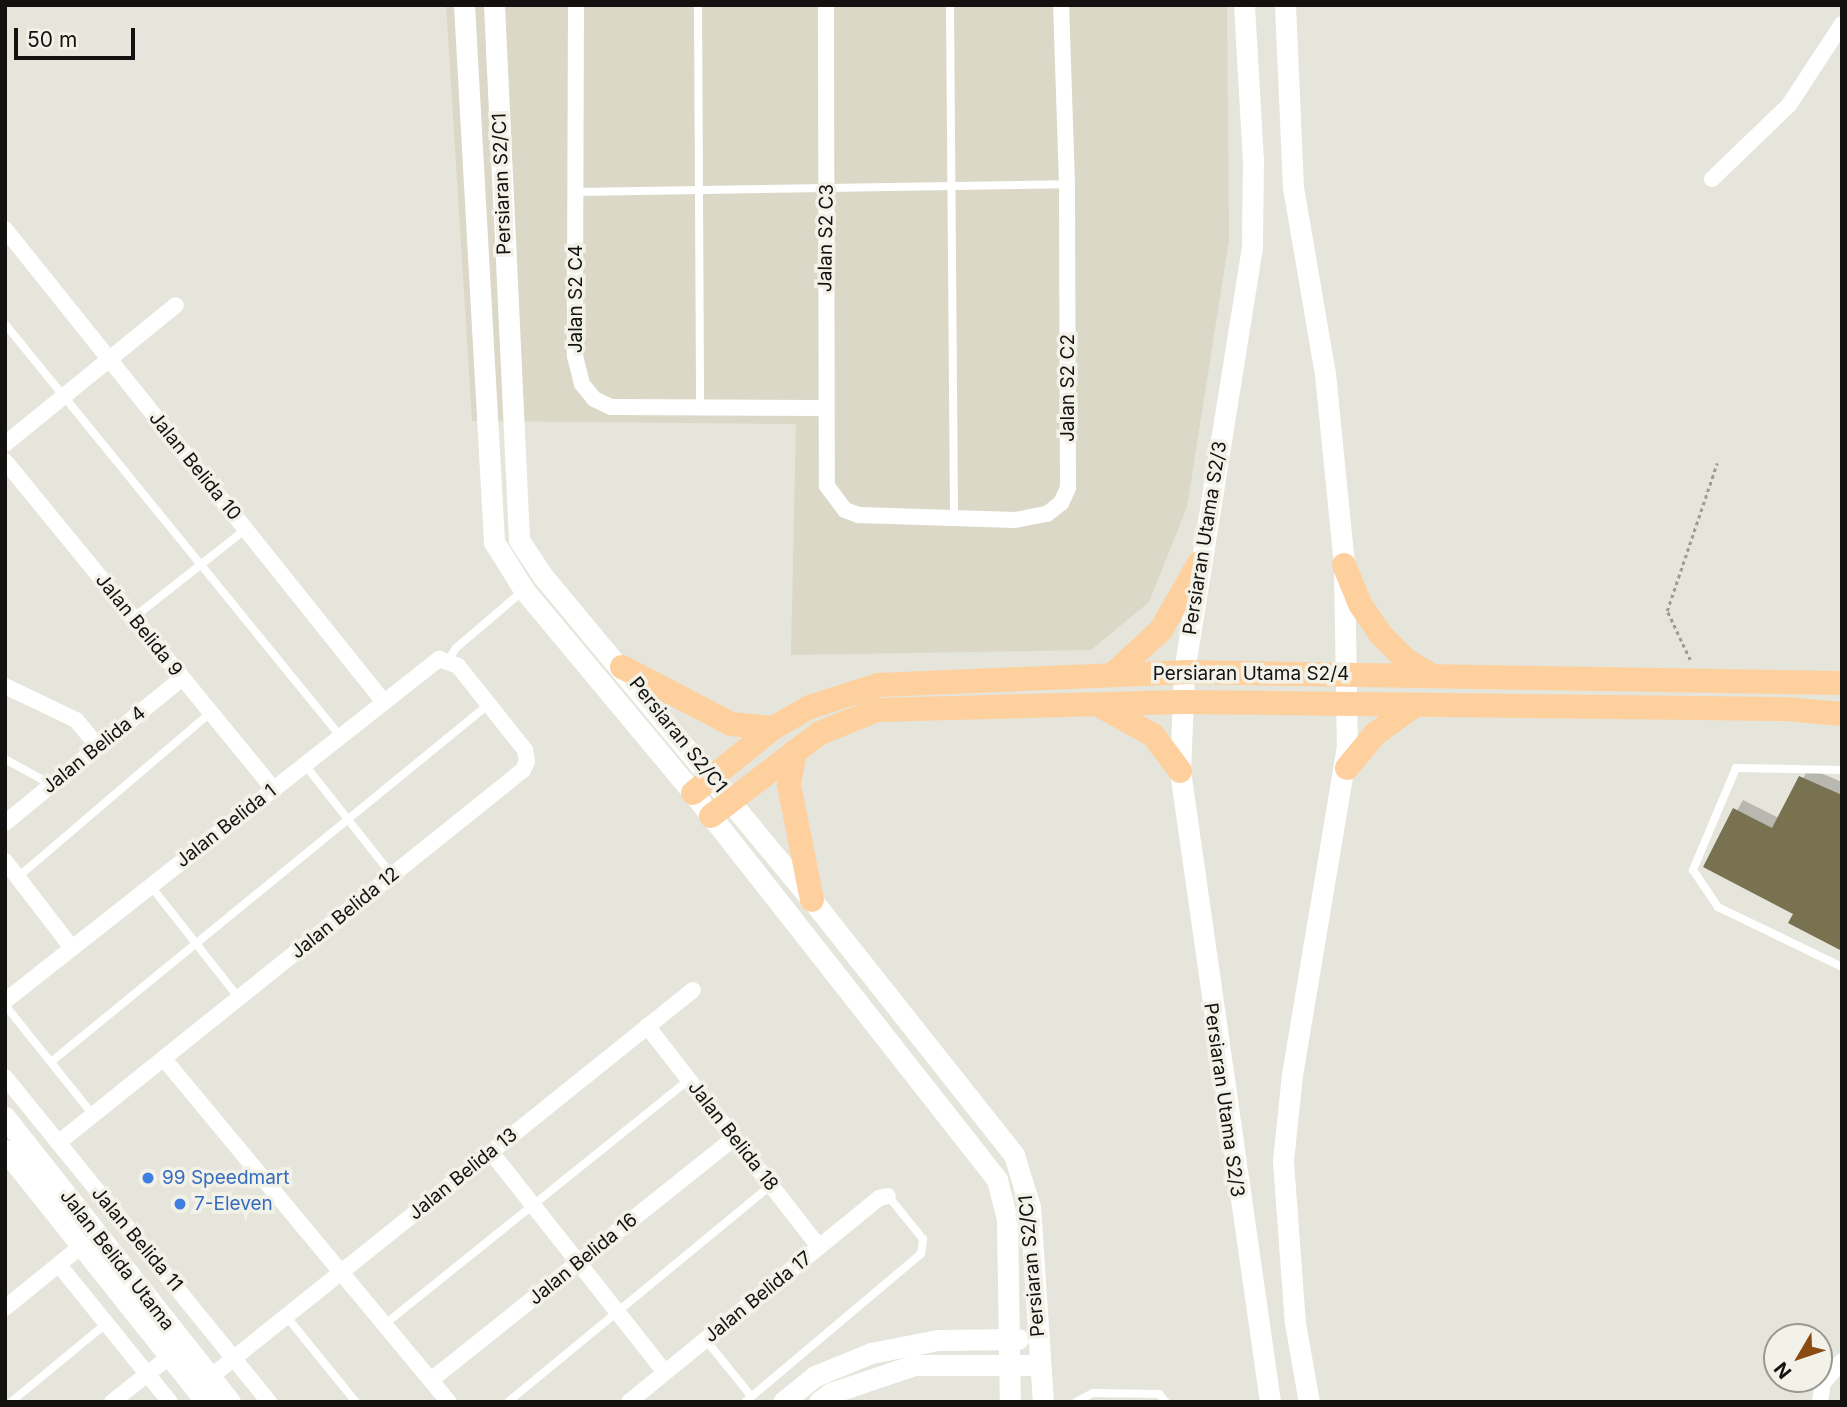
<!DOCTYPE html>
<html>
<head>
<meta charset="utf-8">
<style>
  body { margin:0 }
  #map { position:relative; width:1847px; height:1407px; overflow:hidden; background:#e6e5dc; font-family:Inter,sans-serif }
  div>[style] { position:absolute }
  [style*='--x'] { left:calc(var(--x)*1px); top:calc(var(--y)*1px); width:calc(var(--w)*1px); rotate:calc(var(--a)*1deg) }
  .built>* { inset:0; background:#dbd8c8 }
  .shadow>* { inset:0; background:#0003 }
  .building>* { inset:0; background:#797250 }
  .path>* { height:2.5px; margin-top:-1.25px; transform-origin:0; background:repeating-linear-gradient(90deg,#9c9b95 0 3.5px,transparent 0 7px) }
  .lane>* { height:8px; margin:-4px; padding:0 4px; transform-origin:4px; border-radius:4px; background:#fff }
  .street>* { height:16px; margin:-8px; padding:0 8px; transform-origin:8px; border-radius:8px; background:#fff }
  .secondary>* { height:21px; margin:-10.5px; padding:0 10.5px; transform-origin:10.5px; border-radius:10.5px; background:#fff }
  .primary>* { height:24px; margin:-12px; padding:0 12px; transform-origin:12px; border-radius:12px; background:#fdd09d }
  .dots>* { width:19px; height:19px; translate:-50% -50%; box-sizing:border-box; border:4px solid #f3f2e9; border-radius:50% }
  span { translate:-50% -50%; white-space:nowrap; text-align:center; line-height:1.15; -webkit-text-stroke:7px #f3f2e9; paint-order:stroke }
  .street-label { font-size:19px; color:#131210 }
  .shop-label { font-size:19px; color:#366cbe }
  .left { translate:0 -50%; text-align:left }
  .frame { position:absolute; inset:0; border:7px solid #131210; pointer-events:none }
  .north { position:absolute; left:1763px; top:1323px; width:70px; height:70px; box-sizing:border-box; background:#f3f2e9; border:2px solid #999892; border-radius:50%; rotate:231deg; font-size:19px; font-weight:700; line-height:28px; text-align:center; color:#131210 }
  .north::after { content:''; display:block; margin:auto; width:24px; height:32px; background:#8a4a12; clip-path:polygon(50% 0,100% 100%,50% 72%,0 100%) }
  .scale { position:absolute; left:14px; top:28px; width:121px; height:32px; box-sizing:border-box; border:4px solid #131210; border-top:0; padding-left:9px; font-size:21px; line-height:24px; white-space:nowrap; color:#131210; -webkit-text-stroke:5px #f3f2e9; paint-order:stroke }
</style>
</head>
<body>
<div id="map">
  <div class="built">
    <div style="clip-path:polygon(446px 5px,1227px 5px,1229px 240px,1187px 507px,1149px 602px,1091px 650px,791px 655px,796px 424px,472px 421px)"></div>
  </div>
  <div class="shadow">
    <div style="clip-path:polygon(1809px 768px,1842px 782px,1842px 949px,1795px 913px,1705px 866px,1743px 800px,1779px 818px)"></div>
  </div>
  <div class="building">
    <div style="clip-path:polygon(1799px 776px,1842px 795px,1842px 951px,1788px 923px,1793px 914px,1703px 867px,1733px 808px,1772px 828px)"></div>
  </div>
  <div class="path">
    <div style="--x:1690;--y:660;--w:54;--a:-115.1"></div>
    <div style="--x:1667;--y:611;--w:156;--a:-71.3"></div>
  </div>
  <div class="lane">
    <div style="--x:698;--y:5;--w:403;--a:89.7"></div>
    <div style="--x:950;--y:5;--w:513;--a:89.55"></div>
    <div style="--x:576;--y:192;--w:491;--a:-0.9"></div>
    <div style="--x:5;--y:324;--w:532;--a:50.87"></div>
    <div style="--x:133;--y:618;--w:144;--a:-38.2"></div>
    <div style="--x:449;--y:659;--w:13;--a:-58"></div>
    <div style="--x:456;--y:648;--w:89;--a:-40.5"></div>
    <div style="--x:5;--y:759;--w:54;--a:29"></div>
    <div style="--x:305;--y:765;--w:140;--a:51.7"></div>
    <div style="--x:1842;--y:770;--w:106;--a:-178.9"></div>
    <div style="--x:1736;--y:768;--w:111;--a:112.9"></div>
    <div style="--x:1693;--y:870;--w:45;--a:56"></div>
    <div style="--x:1718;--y:907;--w:138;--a:25.8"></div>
    <div style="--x:18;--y:877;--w:253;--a:-40.5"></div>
    <div style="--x:150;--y:885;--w:144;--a:51.8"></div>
    <div style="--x:5;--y:1005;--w:141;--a:51.3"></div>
    <div style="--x:51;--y:1062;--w:566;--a:-39.26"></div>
    <div style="--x:286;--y:1316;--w:111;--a:50.9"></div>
    <div style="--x:385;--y:1324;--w:390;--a:-38.8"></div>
    <div style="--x:705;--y:1339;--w:73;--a:51.1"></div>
    <div style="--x:11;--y:1402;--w:124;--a:-39.5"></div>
    <div style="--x:508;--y:1402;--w:341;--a:-39.5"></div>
    <div style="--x:745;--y:1402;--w:230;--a:-40.1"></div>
    <div style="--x:921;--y:1254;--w:15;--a:-82"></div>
    <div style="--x:923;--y:1239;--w:55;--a:-129.1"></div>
    <div style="--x:1076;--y:1402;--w:19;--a:-28"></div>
    <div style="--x:1093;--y:1393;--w:66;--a:0.9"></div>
    <div style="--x:1159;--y:1394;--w:11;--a:49"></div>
  </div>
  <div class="street">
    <div style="--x:576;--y:5;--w:351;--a:90.2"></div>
    <div style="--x:575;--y:356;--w:29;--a:76"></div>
    <div style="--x:582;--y:384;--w:19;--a:51"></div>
    <div style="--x:594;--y:399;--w:19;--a:25"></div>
    <div style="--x:611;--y:407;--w:213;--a:0.3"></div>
    <div style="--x:826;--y:5;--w:481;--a:89.9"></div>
    <div style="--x:827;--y:486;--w:30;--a:53"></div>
    <div style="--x:845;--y:510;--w:15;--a:20"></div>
    <div style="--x:859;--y:515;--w:156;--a:1.8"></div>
    <div style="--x:1015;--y:520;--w:33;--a:-11"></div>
    <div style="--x:1047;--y:514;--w:18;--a:-38"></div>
    <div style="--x:1061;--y:503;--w:17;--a:-65"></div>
    <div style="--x:1068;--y:488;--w:304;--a:-90.2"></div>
    <div style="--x:1067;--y:184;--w:179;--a:-91.9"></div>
    <div style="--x:1712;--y:179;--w:107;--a:-43.9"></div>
    <div style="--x:1789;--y:105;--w:97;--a:-56.8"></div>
    <div style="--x:5;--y:229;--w:606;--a:51.3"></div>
    <div style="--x:5;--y:444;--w:220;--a:-39.1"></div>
    <div style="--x:5;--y:461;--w:424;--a:50.7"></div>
    <div style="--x:5;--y:686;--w:79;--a:25.6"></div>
    <div style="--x:76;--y:720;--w:35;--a:50"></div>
    <div style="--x:5;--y:823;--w:229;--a:-39.3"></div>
    <div style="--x:5;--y:861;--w:110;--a:52.4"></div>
    <div style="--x:5;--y:1001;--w:553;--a:-38.24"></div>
    <div style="--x:439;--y:659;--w:20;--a:20"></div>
    <div style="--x:458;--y:666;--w:107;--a:51.4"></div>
    <div style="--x:525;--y:750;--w:11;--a:80"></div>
    <div style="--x:527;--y:761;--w:10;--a:114"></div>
    <div style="--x:523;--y:770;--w:596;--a:141.27"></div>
    <div style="--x:647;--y:1026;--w:280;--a:52.1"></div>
    <div style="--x:164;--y:1059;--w:446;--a:50.3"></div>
    <div style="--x:5;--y:1077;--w:419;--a:50.9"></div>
    <div style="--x:491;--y:1152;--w:280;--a:51.7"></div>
    <div style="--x:59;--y:1265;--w:176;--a:51"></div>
    <div style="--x:5;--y:1308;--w:109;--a:-39.1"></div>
    <div style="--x:431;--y:1380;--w:388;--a:-38.6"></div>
    <div style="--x:203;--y:1383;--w:628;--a:-38.73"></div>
    <div style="--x:112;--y:1402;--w:73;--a:-38.3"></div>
    <div style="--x:629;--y:1402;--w:323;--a:-39.2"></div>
    <div style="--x:879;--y:1198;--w:9;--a:-13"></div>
    <div style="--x:1820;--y:1402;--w:19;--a:-81"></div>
    <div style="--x:1823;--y:1383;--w:29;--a:-49"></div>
  </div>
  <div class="secondary">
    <div style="--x:464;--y:5;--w:538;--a:86.8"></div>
    <div style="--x:494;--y:542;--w:57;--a:58"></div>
    <div style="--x:524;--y:590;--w:264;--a:50.2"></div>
    <div style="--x:693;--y:793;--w:492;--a:51.8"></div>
    <div style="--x:997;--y:1180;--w:40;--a:75.6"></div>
    <div style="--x:1007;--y:1219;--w:183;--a:89.1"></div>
    <div style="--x:494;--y:5;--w:536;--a:87.32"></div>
    <div style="--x:519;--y:540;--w:42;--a:56.7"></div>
    <div style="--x:542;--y:575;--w:423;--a:50.3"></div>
    <div style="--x:812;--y:900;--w:325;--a:51.6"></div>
    <div style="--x:1014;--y:1155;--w:54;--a:72.9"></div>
    <div style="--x:1030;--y:1207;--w:195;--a:86.2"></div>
    <div style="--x:1244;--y:5;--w:154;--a:86.7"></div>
    <div style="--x:1253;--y:159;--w:88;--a:90.7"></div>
    <div style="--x:1252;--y:247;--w:430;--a:99.1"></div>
    <div style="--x:1184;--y:672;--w:99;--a:92.3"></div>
    <div style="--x:1180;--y:771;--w:637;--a:81.88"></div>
    <div style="--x:1285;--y:5;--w:182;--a:87.5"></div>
    <div style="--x:1293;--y:187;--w:190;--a:80.3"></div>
    <div style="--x:1325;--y:374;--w:192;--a:84.3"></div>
    <div style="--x:1344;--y:565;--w:181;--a:89.1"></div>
    <div style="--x:1347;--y:746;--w:333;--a:99.5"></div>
    <div style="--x:1292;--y:1074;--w:87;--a:95.9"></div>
    <div style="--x:1283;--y:1161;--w:162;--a:85.8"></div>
    <div style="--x:1295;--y:1323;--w:80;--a:80"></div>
    <div style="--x:5;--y:1117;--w:363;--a:51.7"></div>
    <div style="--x:5;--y:1150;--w:322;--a:51.4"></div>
    <div style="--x:783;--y:1402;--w:41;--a:-39.1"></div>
    <div style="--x:815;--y:1376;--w:61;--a:-22.3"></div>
    <div style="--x:871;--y:1353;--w:68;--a:-11"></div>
    <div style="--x:938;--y:1340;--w:80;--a:-0.7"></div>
    <div style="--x:819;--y:1402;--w:15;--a:-37"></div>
    <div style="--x:831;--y:1393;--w:88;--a:-18.6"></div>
    <div style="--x:914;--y:1365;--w:126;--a:0"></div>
  </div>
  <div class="primary">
    <div style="--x:1344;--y:565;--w:42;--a:67.7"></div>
    <div style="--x:1360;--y:604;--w:37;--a:56"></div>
    <div style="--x:1381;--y:635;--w:35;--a:45"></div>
    <div style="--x:1406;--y:660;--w:31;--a:31"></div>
    <div style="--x:622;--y:667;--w:123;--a:27.6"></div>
    <div style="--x:731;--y:724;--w:42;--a:5.4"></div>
    <div style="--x:1113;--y:674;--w:65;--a:-42.5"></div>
    <div style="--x:1161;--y:630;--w:77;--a:-60.4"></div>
    <div style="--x:1102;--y:707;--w:58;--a:28.8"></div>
    <div style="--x:1153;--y:735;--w:45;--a:53.1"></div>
    <div style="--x:795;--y:751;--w:35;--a:100"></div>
    <div style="--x:789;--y:785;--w:117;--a:78.7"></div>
    <div style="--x:1347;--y:768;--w:44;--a:-50.5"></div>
    <div style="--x:1375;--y:734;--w:48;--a:-35.7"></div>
    <div style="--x:693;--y:793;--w:103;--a:-39.1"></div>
    <div style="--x:773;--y:728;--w:43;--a:-29.6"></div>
    <div style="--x:810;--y:707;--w:71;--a:-17.9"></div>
    <div style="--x:878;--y:685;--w:306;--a:-2.4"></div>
    <div style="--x:1184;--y:672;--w:658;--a:0.96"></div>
    <div style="--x:711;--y:816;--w:137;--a:-37.3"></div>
    <div style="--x:820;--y:733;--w:61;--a:-22"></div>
    <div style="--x:877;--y:710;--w:306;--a:-1.5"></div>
    <div style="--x:1183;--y:702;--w:602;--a:0.67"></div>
    <div style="--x:1785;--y:709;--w:57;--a:5"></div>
  </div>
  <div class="dots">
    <div style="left:148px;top:1178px;background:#3f7fe0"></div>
    <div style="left:180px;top:1204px;background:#3f7fe0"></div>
  </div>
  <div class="street-label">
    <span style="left:502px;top:184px;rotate:-92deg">Persiaran S2/C1</span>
    <span style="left:826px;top:238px;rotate:-89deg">Jalan S2 C3</span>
    <span style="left:576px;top:299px;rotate:-90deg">Jalan S2 C4</span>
    <span style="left:1068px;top:388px;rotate:-90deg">Jalan S2 C2</span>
    <span style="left:195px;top:466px;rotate:51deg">Jalan Belida 10</span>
    <span style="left:1205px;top:538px;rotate:-81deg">Persiaran Utama S2/3</span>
    <span style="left:139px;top:625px;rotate:51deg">Jalan Belida 9</span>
    <span style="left:1251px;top:674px">Persiaran Utama S2/4</span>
    <span style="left:678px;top:735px;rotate:51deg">Persiaran S2/C1</span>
    <span style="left:94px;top:750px;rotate:-39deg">Jalan Belida 4</span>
    <span style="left:226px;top:826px;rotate:-38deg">Jalan Belida 1</span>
    <span style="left:345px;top:913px;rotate:-39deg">Jalan Belida 12</span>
    <span style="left:1224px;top:1100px;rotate:82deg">Persiaran Utama S2/3</span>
    <span style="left:733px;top:1136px;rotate:52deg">Jalan Belida 18</span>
    <span style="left:463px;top:1174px;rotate:-39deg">Jalan Belida 13</span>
    <span style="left:137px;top:1239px;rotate:50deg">Jalan Belida 11</span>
    <span style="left:583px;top:1259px;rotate:-39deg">Jalan Belida 16</span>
    <span style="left:117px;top:1260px;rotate:52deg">Jalan Belida Utama</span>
    <span style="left:1032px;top:1266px;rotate:-95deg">Persiaran S2/C1</span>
    <span style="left:758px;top:1297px;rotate:-39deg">Jalan Belida 17</span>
  </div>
  <div class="shop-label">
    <span class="left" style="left:162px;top:1178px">99 Speedmart</span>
    <span class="left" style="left:194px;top:1204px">7-Eleven</span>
  </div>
  <div class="frame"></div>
  <div class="north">N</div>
  <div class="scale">50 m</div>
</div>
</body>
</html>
